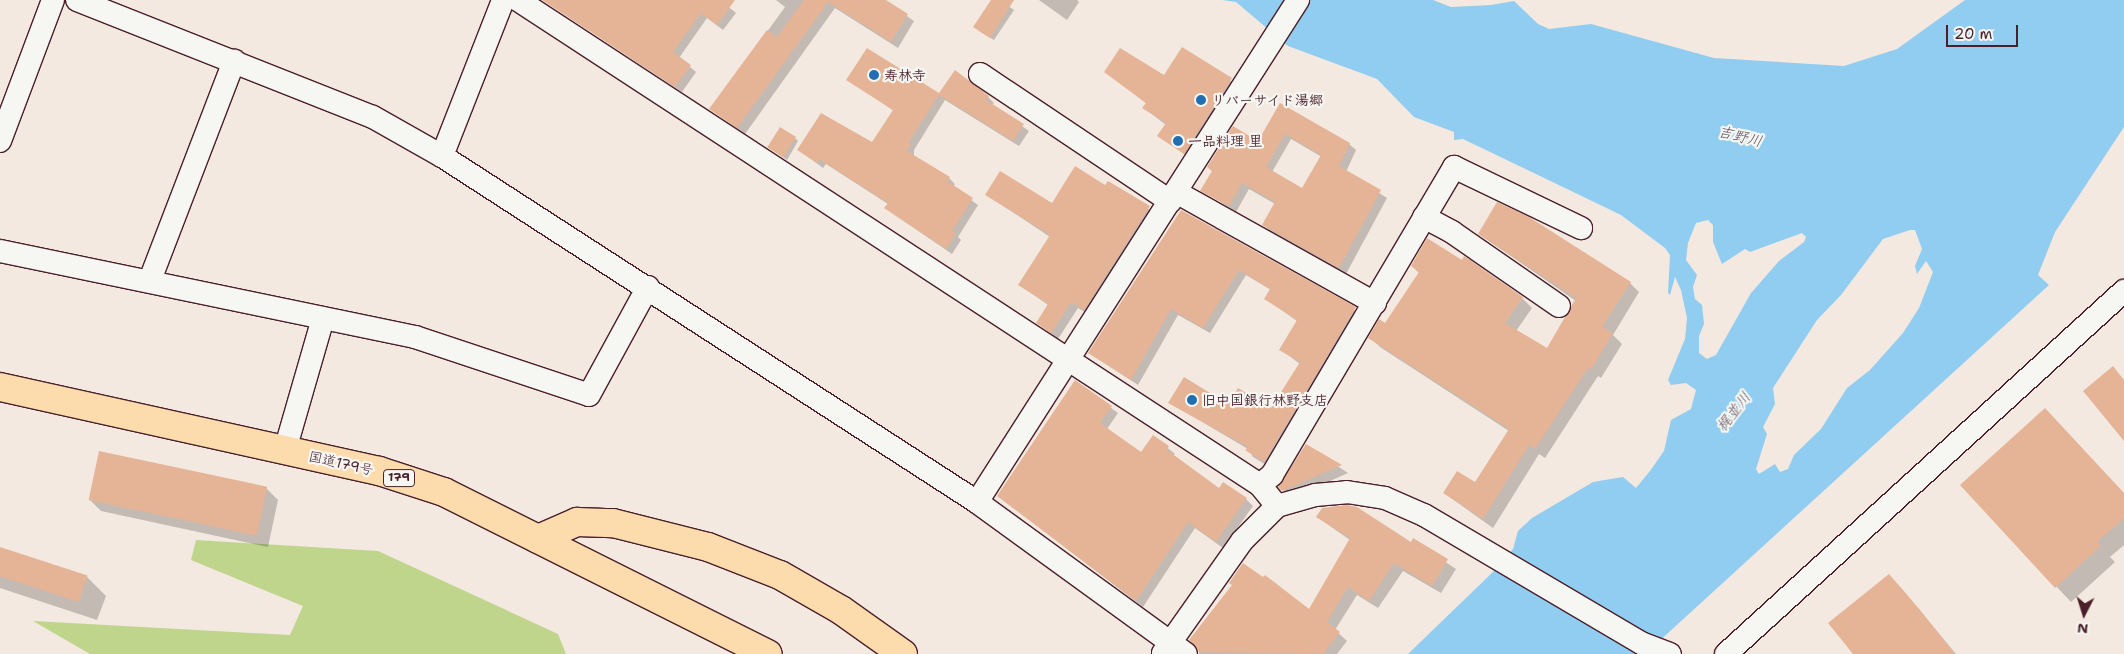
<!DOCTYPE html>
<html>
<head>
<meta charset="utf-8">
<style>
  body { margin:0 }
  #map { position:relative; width:2124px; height:654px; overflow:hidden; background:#f3e9e0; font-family:"Shantell Sans","Klee One",sans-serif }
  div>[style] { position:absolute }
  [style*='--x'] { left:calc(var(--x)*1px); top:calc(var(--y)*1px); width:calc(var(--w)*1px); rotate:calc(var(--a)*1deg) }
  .green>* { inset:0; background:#bed58b }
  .water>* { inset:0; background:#91cdf1 }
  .shadow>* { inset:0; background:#0003 }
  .building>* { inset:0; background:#e5b497; transform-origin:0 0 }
  .roads { filter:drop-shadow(1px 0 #4a1f2b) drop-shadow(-1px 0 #4a1f2b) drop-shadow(0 1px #4a1f2b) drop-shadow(0 -1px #4a1f2b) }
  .minor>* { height:22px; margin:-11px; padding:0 11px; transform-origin:11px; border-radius:11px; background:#f6f6f2 }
  .trunk>* { height:28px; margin:-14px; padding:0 14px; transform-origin:14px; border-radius:14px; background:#fcdcac }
  .dots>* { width:14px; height:14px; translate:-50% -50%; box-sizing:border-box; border:2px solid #f6f6f2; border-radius:50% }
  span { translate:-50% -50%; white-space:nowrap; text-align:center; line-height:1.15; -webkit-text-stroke:4.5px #f6f6f2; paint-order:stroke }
  .shield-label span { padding:1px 4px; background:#f6f6f2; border:1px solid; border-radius:4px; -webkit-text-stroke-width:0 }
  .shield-label { font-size:12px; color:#4a1f2b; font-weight:700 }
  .poi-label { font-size:14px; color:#4a1f2b; font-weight:700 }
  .left { translate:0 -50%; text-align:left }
  .street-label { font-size:14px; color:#4a1f2b }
  .water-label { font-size:15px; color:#5f5366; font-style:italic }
  .north { position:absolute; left:2059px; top:589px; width:50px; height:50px; -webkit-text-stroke:4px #f6f6f2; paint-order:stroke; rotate:185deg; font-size:14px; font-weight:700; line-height:20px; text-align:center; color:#4a1f2b }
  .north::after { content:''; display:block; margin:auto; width:18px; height:22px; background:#4a1f2b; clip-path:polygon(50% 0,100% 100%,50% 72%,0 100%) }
  .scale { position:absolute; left:1946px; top:25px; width:72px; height:22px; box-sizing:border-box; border:2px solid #4a1f2b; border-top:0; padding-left:6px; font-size:15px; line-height:18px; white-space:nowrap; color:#4a1f2b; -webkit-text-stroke:4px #f6f6f2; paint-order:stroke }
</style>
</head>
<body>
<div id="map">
  <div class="green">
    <div style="clip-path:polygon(196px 540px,378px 551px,558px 634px,566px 654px,90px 654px,33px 621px,290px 635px,303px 606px,191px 560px)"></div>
  </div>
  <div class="water">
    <div style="clip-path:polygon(evenodd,1222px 0,1433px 0,1451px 7px,1491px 5px,1514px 1px,1538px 24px,1549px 29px,1591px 24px,1714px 58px,1844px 66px,1897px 49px,1965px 0,2124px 0,2124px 127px,2055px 232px,2038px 275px,2049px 285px,1645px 654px,1408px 654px,1495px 570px,1513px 549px,1518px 531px,1532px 518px,1593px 482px,1623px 477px,1636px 488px,1650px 471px,1664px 451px,1671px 420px,1691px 409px,1696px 390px,1686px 383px,1671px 385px,1668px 380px,1685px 339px,1687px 318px,1681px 290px,1675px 277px,1670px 295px,1668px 293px,1670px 255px,1665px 248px,1621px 215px,1463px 139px,1454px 140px,1454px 132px,1414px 117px,1377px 79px,1288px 46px,1236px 2px,1222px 0,1708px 220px,1713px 225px,1713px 242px,1722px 264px,1745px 249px,1750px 252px,1802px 233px,1806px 237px,1804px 242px,1779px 261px,1751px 293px,1716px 355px,1707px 359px,1699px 353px,1699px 336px,1704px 324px,1702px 305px,1695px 299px,1693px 287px,1697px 275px,1686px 260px,1688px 243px,1696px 223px,1708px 220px,1222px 0,1910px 230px,1915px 230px,1922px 249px,1915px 266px,1917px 274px,1926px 261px,1933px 272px,1919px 308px,1903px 333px,1870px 370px,1847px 388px,1821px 429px,1794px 455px,1788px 469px,1780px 472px,1775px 464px,1759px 474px,1756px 469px,1767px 434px,1763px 427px,1775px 404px,1773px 388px,1817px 320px,1841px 295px,1883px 239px,1910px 230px)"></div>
  </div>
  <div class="shadow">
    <div style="clip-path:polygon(544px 0,720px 0,736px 13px,723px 30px,707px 18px,679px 58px,696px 72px,682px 92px)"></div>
    <div style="clip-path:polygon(776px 0,884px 0,914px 21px,898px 48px,835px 8px,745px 134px,711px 109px,785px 7px)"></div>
    <div style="clip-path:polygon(992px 0,1000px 0,1014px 10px,994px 40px,979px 31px)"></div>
    <div style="clip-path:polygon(1039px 0,1077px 0,1079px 2px,1067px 20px)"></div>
    <div style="clip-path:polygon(1182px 48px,1238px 86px,1191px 159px,1159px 136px,1166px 125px,1144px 108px,1147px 104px,1106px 72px,1164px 77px)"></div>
    <div style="clip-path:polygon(867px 50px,939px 95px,988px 97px,994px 103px,992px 105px,1029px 131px,1019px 146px,945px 100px,914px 150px,914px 156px,949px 178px,955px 184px,953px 187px,978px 205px,958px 237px,961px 240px,952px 254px,892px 213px,886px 207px,888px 204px,826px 164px,823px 168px,799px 150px,873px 144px,894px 111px,848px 80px)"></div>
    <div style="clip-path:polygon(evenodd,1280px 105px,1349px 144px,1356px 150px,1346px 172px,1387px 198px,1346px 274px,1270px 231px,1263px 224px,1275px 204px,1249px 189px,1236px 212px,1202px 190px,1213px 172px,1208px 167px,1258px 143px,1280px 105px,1291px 139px,1322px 157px,1303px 190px,1272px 172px,1291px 139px)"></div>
    <div style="clip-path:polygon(795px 138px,798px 141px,787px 160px,769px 147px)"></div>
    <div style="clip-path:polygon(1109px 182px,1156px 214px,1091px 316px,1078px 308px,1058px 339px,1038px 323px,1048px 305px,1020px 285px,1050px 237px,987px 195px,1052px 205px,1106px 187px)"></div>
    <div style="clip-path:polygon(1182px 212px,1362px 315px,1271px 468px,1253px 457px,1248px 449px,1170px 403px,1272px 410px,1300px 364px,1280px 349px,1297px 321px,1266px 299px,1271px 290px,1246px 275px,1210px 333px,1178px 315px,1138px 385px,1089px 353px)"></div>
    <div style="clip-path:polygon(1479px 234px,1630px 283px,1639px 292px,1613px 335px,1622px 344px,1601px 378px,1598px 376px,1545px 458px,1539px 454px,1493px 528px,1444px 493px,1475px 484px,1509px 431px,1380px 347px,1370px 337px,1386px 324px,1419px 273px,1412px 266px,1522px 298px,1532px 308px,1516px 331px,1547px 349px,1576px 301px)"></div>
    <div style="clip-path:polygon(1075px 382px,1118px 413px,1107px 429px,1141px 453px,1153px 436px,1175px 454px,1173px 456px,1219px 490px,1246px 499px,1253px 506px,1223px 548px,1195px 528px,1143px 607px,1006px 502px)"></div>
    <div style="clip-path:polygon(1306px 445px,1348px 473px,1292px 498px,1280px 487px)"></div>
    <div style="clip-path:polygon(1962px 486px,2124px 494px,2124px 545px,2110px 557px,2115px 562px,2071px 602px)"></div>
    <div style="clip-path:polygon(266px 488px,278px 500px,268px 547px,101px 511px,90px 500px)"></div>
    <div style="clip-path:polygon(1317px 517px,1411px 543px,1413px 540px,1456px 569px,1441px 593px,1403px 571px,1378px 608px,1357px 595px,1335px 630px,1347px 641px,1337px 654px,1199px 654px,1199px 649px,1310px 610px,1350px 540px)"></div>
    <div style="clip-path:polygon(0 548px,87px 577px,106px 596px,97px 620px,0 588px)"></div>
    <div style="clip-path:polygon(1889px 575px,1902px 589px,1956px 654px,1855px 654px)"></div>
  </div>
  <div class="building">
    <div style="clip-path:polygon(542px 0,735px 0,717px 25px,701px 13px,673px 52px,691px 65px,675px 87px)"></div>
    <div style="clip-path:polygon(804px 0,886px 0,908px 14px,891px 42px,828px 2px,737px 128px,709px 109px,767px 30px,777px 37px)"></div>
    <div style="clip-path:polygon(991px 0,1014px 0,990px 38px,973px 27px)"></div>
    <div style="clip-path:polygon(1182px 47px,1232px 78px,1184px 154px,1157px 136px,1166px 123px,1142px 108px,1146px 103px,1104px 72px,1120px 48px,1164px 75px)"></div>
    <div style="clip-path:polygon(867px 48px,939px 93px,955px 70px,989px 96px,986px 100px,1024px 124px,1013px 141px,939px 95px,908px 143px,911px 145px,907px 151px,950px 177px,947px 181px,973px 198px,952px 231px,956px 233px,946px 249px,884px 208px,888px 203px,819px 159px,817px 163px,797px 150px,821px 113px,872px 142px,893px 110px,846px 80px)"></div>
    <div style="clip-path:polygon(evenodd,1280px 103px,1350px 143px,1339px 166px,1381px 190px,1339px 268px,1262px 225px,1275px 202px,1242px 183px,1229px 206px,1200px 191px,1212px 171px,1207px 167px,1233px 126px,1258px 141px,1280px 103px,1285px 134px,1321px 155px,1302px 188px,1266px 167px,1285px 134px)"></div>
    <div style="left:780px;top:127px;width:19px;height:24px;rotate:32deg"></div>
    <div style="clip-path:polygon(1075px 166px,1105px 185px,1108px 181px,1150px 206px,1084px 310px,1071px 302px,1051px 333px,1036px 323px,1048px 304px,1018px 285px,1050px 235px,985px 195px,1000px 171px,1052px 203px)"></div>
    <div style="clip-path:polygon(1497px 202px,1529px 217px,1631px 282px,1602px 327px,1613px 333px,1591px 370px,1588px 368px,1535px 449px,1529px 445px,1483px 519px,1443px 493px,1457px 471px,1475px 482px,1509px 429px,1368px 338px,1379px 319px,1385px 323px,1419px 272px,1411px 266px,1427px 238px,1462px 260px,1464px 256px,1523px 297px,1505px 323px,1547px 348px,1576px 298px,1478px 234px)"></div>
    <div style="clip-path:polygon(1181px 210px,1356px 307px,1264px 462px,1245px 450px,1248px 447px,1168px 403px,1184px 377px,1228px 404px,1238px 388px,1271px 408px,1300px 362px,1279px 350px,1297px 320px,1264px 299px,1270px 289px,1239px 270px,1203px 328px,1171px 309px,1131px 380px,1088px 353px)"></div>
    <div style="clip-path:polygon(2113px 366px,2124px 380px,2124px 441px,2083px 391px)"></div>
    <div style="clip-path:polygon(1075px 380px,1112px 406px,1100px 423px,1141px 452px,1153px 435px,1169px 446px,1167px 450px,1219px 488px,1223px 482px,1247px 498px,1216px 542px,1188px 522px,1136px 601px,997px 496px)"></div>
    <div style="clip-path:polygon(2045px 408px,2124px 493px,2124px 518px,2097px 542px,2101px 546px,2055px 588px,1960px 485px)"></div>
    <div style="clip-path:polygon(1306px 444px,1342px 465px,1282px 491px,1278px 487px)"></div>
    <div style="left:99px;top:451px;width:172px;height:50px;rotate:12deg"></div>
    <div style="clip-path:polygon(1347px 505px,1357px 507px,1411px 542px,1413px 538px,1448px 559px,1432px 586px,1394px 563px,1369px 601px,1348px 587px,1327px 622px,1340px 632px,1323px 654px,1199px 652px,1189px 640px,1232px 585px,1229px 583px,1243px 563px,1263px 577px,1265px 575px,1309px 609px,1350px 538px,1316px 517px,1322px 508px)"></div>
    <div style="left:0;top:547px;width:92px;height:28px;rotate:18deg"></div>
    <div style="clip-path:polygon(1889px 574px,1920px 610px,1955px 654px,1853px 654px,1828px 623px)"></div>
  </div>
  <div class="roads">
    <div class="minor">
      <div style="--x:77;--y:0;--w:318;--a:21.6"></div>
      <div style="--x:373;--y:117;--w:79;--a:29.5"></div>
      <div style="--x:442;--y:156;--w:637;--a:32.89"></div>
      <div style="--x:977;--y:502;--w:258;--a:36"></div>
      <div style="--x:518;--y:0;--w:886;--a:33.17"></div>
      <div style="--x:1260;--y:485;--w:27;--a:51"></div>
      <div style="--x:980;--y:74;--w:229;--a:33.8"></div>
      <div style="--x:0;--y:141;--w:151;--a:-69.4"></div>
      <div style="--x:442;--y:156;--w:168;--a:-68.6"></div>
      <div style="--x:1176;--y:192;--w:228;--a:29.2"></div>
      <div style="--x:1424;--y:217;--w:32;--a:28"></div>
      <div style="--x:1452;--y:232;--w:130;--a:34.7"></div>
      <div style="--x:0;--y:251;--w:424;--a:11.7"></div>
      <div style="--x:415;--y:337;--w:183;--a:18.4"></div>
      <div style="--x:589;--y:395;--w:123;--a:-61.4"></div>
      <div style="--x:150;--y:280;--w:235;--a:-69"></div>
      <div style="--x:285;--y:450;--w:137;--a:-73.9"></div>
      <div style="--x:1260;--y:485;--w:16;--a:-40"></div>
      <div style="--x:1272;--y:475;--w:358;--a:-59.4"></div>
      <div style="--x:1454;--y:167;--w:141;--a:25.7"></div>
      <div style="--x:977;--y:502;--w:596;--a:-57.4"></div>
      <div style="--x:1163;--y:653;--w:137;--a:-54.8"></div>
      <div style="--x:1242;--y:541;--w:49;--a:-45"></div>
      <div style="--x:1277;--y:506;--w:40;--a:-16"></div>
      <div style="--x:1315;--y:495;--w:32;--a:-5"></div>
      <div style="--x:1347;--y:492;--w:38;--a:9"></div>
      <div style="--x:1385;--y:498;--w:43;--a:23.6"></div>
      <div style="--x:1424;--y:515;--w:252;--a:30.5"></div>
      <div style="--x:1641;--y:643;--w:31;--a:21"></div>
      <div style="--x:1726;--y:654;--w:539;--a:-42.37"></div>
    </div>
    <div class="trunk">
      <div style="--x:0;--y:387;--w:388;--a:12.5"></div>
      <div style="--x:379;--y:471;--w:68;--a:17.9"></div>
      <div style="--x:444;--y:492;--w:362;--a:26.6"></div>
      <div style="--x:538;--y:539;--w:43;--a:-23.6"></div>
      <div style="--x:577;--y:522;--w:36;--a:2"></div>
      <div style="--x:613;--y:523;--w:98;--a:14.2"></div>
      <div style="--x:708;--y:547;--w:77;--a:21.3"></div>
      <div style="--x:780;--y:575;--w:70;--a:29.8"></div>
      <div style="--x:841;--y:610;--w:76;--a:35.4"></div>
    </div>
  </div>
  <div class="dots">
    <div style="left:874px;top:75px;background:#1f6fb2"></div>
    <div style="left:1201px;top:100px;background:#1f6fb2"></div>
    <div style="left:1178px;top:141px;background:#1f6fb2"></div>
    <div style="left:1192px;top:400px;background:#1f6fb2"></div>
  </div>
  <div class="shield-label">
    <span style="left:399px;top:478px">179</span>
  </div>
  <div class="poi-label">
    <span class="left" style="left:884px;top:75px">寿林寺</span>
    <span class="left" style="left:1211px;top:100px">リバーサイド湯郷</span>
    <span class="left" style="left:1188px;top:141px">一品料理 里</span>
    <span class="left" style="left:1202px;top:400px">旧中国銀行林野支店</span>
  </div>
  <div class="street-label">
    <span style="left:341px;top:463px;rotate:13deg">国道179号</span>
  </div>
  <div class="water-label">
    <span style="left:1740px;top:137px;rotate:14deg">吉野川</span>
    <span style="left:1734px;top:412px;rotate:-52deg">梶並川</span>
  </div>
  <div class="north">N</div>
  <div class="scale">20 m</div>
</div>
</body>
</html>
